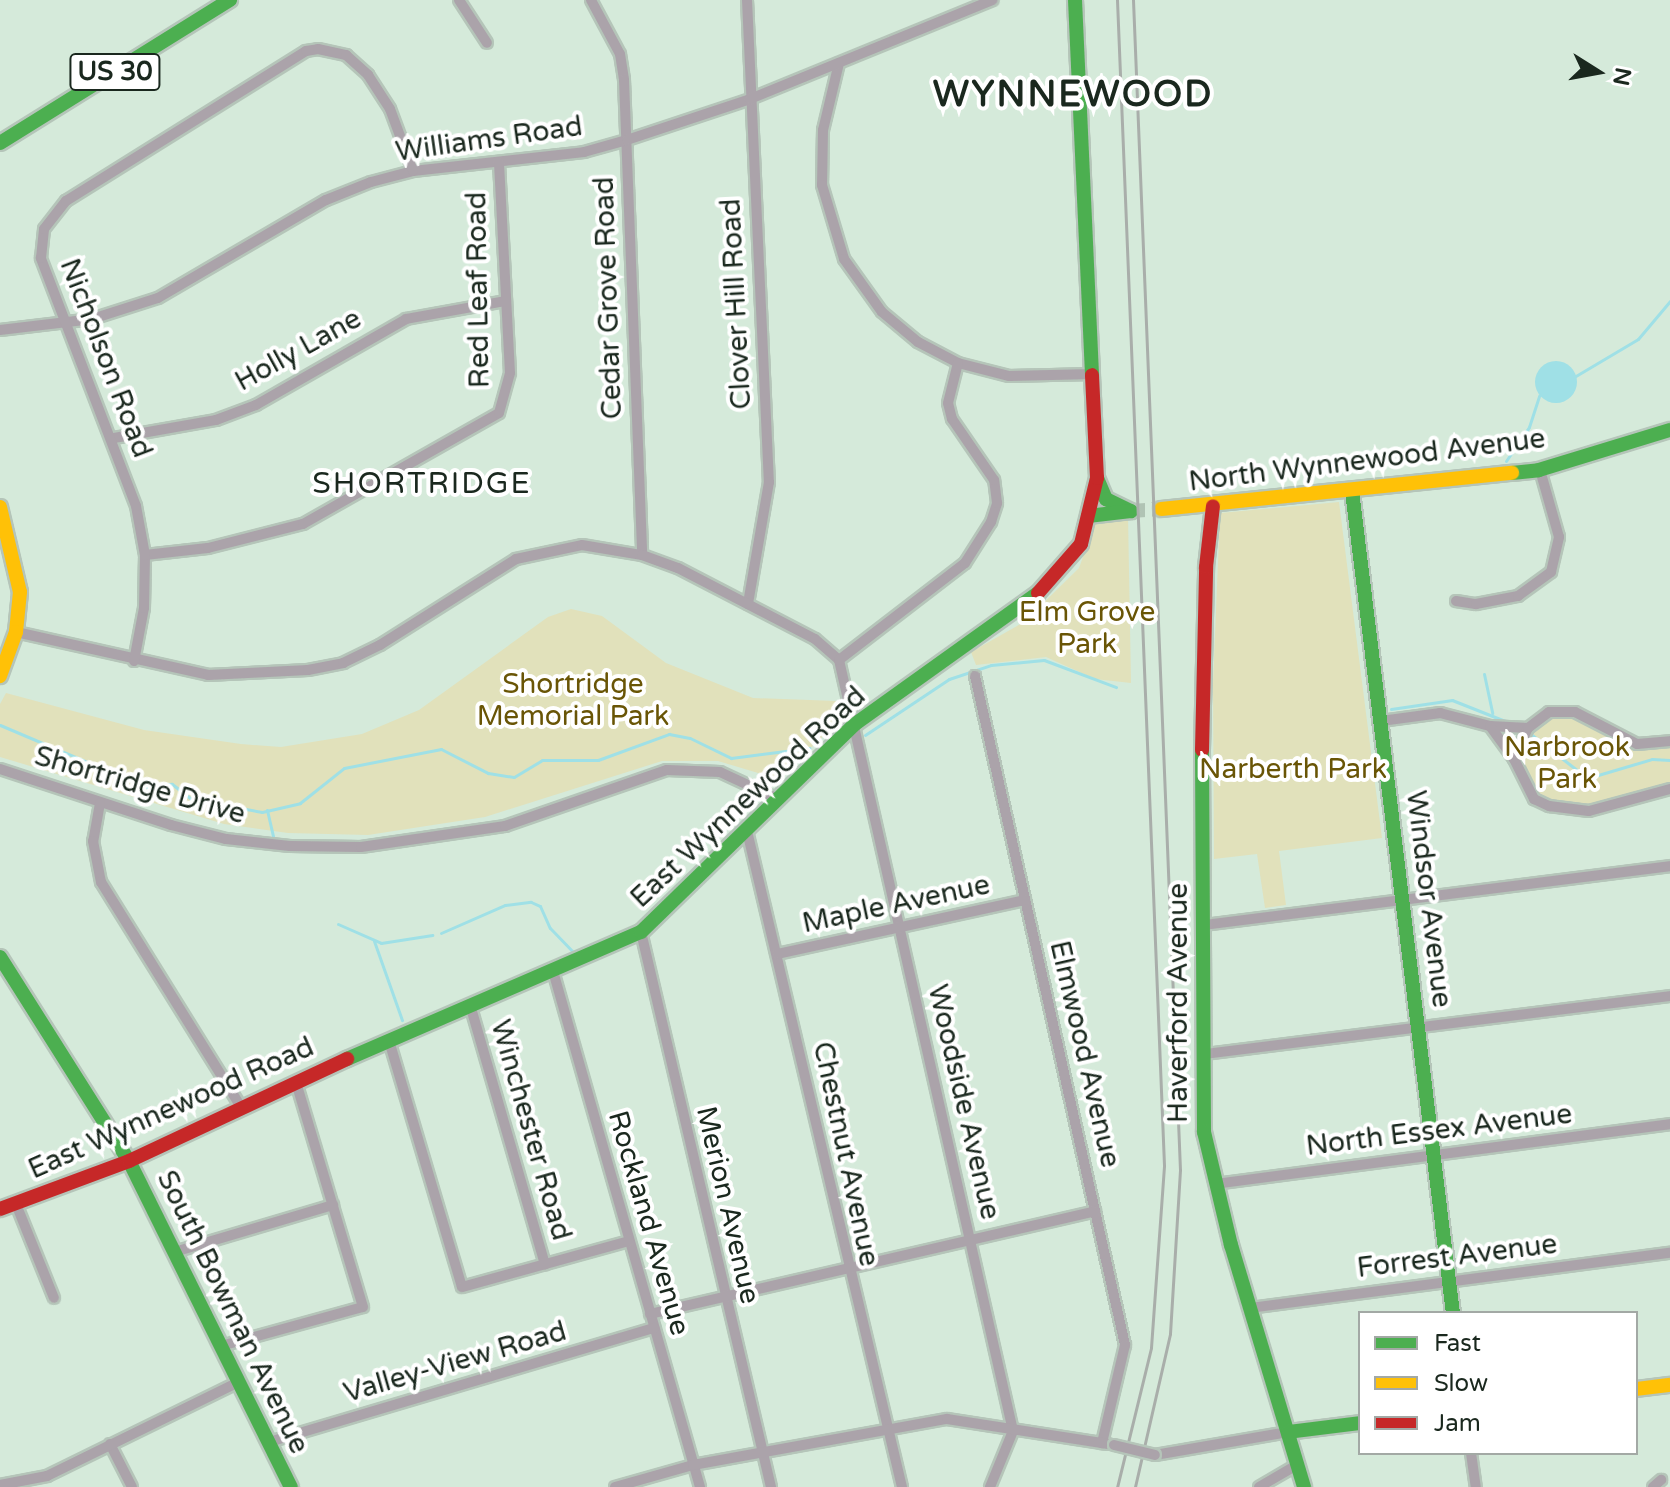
<!DOCTYPE html>
<html>
<head>
<meta charset="utf-8">
<style>
  body { margin:0 }
  #map { position:relative; width:1670px; height:1487px; overflow:hidden; background:#d5eada; font-family:"Varela Round",sans-serif }
  div>[style] { position:absolute }
  [style*='--x'] { left:calc(var(--x)*1px); top:calc(var(--y)*1px); width:calc(var(--w)*1px); rotate:calc(var(--a)*1deg) }
  .green>* { inset:0; background:#e1e1bb }
  .water>* { inset:0; background:#9fe0e6 }
  .round { border-radius:50% }
  .stream>* { height:3px; margin:-1.5px; padding:0 1.5px; transform-origin:1.5px; border-radius:1.5px; background:#9fe0e6 }
  .secondary-tunnel>* { height:14px; margin-top:-7px; transform-origin:0; background:repeating-linear-gradient(90deg,#b0c3b4 0 14px,transparent 0 21px) }
  .roads { filter:drop-shadow(2px 0 #b5c5b9) drop-shadow(-2px 0 #b5c5b9) drop-shadow(0 2px #b5c5b9) drop-shadow(0 -2px #b5c5b9) }
  .street>* { height:10px; margin:-5px; padding:0 5px; transform-origin:5px; border-radius:5px; background:#aba3aa }
  .fast>* { height:14px; margin:-7px; padding:0 7px; transform-origin:7px; border-radius:7px; background:#4caf50 }
  .slow>* { height:14px; margin:-7px; padding:0 7px; transform-origin:7px; border-radius:7px; background:#ffc107 }
  .jam>* { height:14px; margin:-7px; padding:0 7px; transform-origin:7px; border-radius:7px; background:#c62828 }
  .rail>* { height:3px; margin:-1.5px; padding:0 1.5px; transform-origin:1.5px; border-radius:1.5px; background:#a9aeaa }
  .bridges { filter:drop-shadow(2px 0 #b5c5b9) drop-shadow(-2px 0 #b5c5b9) drop-shadow(0 2px #b5c5b9) drop-shadow(0 -2px #b5c5b9) }
  .street-bridge>* { height:10px; margin:-5px; padding:0 5px; transform-origin:5px; border-radius:5px; background:#aba3aa }
  span { translate:-50% -50%; white-space:nowrap; text-align:center; line-height:1.15; -webkit-text-stroke:8px #fff; paint-order:stroke }
  .shield-label span { padding:2px 6px; background:#fff; border:2px solid; border-radius:6px; -webkit-text-stroke-width:0 }
  .shield-label { font-size:26px; color:#1a281e; font-weight:700 }
  .street-label { font-size:28px; color:#1a281e }
  .park-label { font-size:28px; color:#695506 }
  .neighbourhood-label { font-size:30px; color:#1a281e; letter-spacing:2px }
  .district-label { font-size:36px; color:#1a281e; font-weight:700; letter-spacing:2px }
  .legend { position:absolute; left:1358px; top:1311px; width:280px; height:144px; box-sizing:border-box; background:#fff; border:2px solid #a3a9a5; margin:0; padding:10px 14px; list-style:none; font-size:24px; color:#1a281e }
  .legend li { display:flex; align-items:center; gap:16px; height:40px }
  .legend b { width:40px; border:2px solid #a3a9a5 }
  .north { position:absolute; left:1558px; top:32px; width:80px; height:80px; -webkit-text-stroke:6px #fff; paint-order:stroke; rotate:101deg; font-size:22px; font-weight:700; line-height:32px; text-align:center; color:#1a281e }
  .north::after { content:''; display:block; margin:auto; width:28px; height:36px; background:#1a281e; clip-path:polygon(50% 0,100% 100%,50% 72%,0 100%) }
</style>
</head>
<body>
<div id="map">
  <div class="green">
    <div style="clip-path:polygon(1339px 502px,1382px 838px,1279px 851px,1286px 905px,1265px 908px,1257px 854px,1214px 859px,1213px 684px,1220px 513px)"></div>
    <div style="clip-path:polygon(1128px 515px,1131px 683px,1095px 679px,1046px 657px,976px 665px,971px 652px,1024px 622px,1079px 568px,1097px 518px)"></div>
    <div style="clip-path:polygon(571px 609px,602px 616px,666px 663px,753px 698px,837px 701px,837px 723px,778px 779px,718px 761px,662px 761px,485px 817px,368px 835px,288px 833px,224px 824px,0 757px,0 704px,6px 693px,144px 730px,241px 744px,281px 747px,362px 734px,419px 710px,548px 617px)"></div>
    <div style="clip-path:polygon(1549px 712px,1575px 712px,1618px 738px,1670px 741px,1670px 789px,1589px 811px,1534px 799px,1514px 759px,1528px 728px)"></div>
  </div>
  <div class="water">
    <div class="round" style="left:1535px;top:361px;width:42px;height:42px"></div>
  </div>
  <div class="stream">
    <div style="--x:1574;--y:377;--w:74;--a:-30.7"></div>
    <div style="--x:1638;--y:339;--w:50;--a:-49.9"></div>
    <div style="--x:1506;--y:461;--w:41;--a:-55.9"></div>
    <div style="--x:1529;--y:427;--w:33;--a:-72"></div>
    <div style="--x:1484;--y:674;--w:40;--a:78"></div>
    <div style="--x:1391;--y:709;--w:62;--a:-8.4"></div>
    <div style="--x:1452;--y:700;--w:57;--a:21.6"></div>
    <div style="--x:0;--y:725;--w:159;--a:23"></div>
    <div style="--x:146;--y:787;--w:26;--a:-7"></div>
    <div style="--x:172;--y:784;--w:24;--a:38"></div>
    <div style="--x:191;--y:799;--w:72;--a:10.4"></div>
    <div style="--x:262;--y:812;--w:39;--a:-13"></div>
    <div style="--x:300;--y:803;--w:56;--a:-38.5"></div>
    <div style="--x:344;--y:768;--w:99;--a:-11.1"></div>
    <div style="--x:441;--y:749;--w:53;--a:27.1"></div>
    <div style="--x:488;--y:773;--w:26;--a:9"></div>
    <div style="--x:514;--y:777;--w:33;--a:-31"></div>
    <div style="--x:542;--y:760;--w:56;--a:0"></div>
    <div style="--x:598;--y:760;--w:76;--a:-20.1"></div>
    <div style="--x:669;--y:734;--w:21;--a:11"></div>
    <div style="--x:690;--y:738;--w:46;--a:26"></div>
    <div style="--x:731;--y:758;--w:79;--a:-7.3"></div>
    <div style="--x:865;--y:735;--w:101;--a:-33.7"></div>
    <div style="--x:949;--y:679;--w:44;--a:-18.4"></div>
    <div style="--x:991;--y:665;--w:53;--a:-5.4"></div>
    <div style="--x:1044;--y:660;--w:77;--a:20.6"></div>
    <div style="--x:1532;--y:735;--w:63;--a:38"></div>
    <div style="--x:1582;--y:774;--w:16;--a:4"></div>
    <div style="--x:1598;--y:775;--w:56;--a:-16.5"></div>
    <div style="--x:1652;--y:759;--w:18;--a:3"></div>
    <div style="--x:267;--y:810;--w:27;--a:77"></div>
    <div style="--x:338;--y:924;--w:47;--a:23.8"></div>
    <div style="--x:381;--y:943;--w:52;--a:-8.9"></div>
    <div style="--x:441;--y:933;--w:70;--a:-23.6"></div>
    <div style="--x:505;--y:905;--w:26;--a:-7"></div>
    <div style="--x:531;--y:902;--w:10;--a:24"></div>
    <div style="--x:540;--y:906;--w:24;--a:66"></div>
    <div style="--x:550;--y:928;--w:33;--a:46"></div>
    <div style="--x:374;--y:941;--w:84;--a:70.5"></div>
  </div>
  <div class="secondary-tunnel">
    <div style="--x:1131;--y:511;--w:30;--a:-4"></div>
  </div>
  <div class="roads">
    <div class="street">
      <div style="--x:459;--y:0;--w:51;--a:56.9"></div>
      <div style="--x:591;--y:0;--w:61;--a:61.8"></div>
      <div style="--x:620;--y:54;--w:26;--a:81"></div>
      <div style="--x:624;--y:80;--w:475;--a:87.8"></div>
      <div style="--x:747;--y:0;--w:483;--a:87.4"></div>
      <div style="--x:769;--y:482;--w:124;--a:99.8"></div>
      <div style="--x:839;--y:63;--w:69;--a:103.4"></div>
      <div style="--x:823;--y:130;--w:55;--a:91"></div>
      <div style="--x:822;--y:185;--w:77;--a:73.4"></div>
      <div style="--x:844;--y:259;--w:65;--a:54.4"></div>
      <div style="--x:882;--y:312;--w:47;--a:39.8"></div>
      <div style="--x:918;--y:342;--w:45;--a:27.7"></div>
      <div style="--x:958;--y:363;--w:53;--a:14.3"></div>
      <div style="--x:1009;--y:376;--w:84;--a:-1.4"></div>
      <div style="--x:0;--y:330;--w:93;--a:-6.8"></div>
      <div style="--x:92;--y:319;--w:69;--a:-17.7"></div>
      <div style="--x:158;--y:298;--w:194;--a:-30.3"></div>
      <div style="--x:326;--y:200;--w:48;--a:-21.8"></div>
      <div style="--x:371;--y:182;--w:43;--a:-14.7"></div>
      <div style="--x:413;--y:171;--w:172;--a:-6.3"></div>
      <div style="--x:584;--y:152;--w:45;--a:-15.6"></div>
      <div style="--x:627;--y:140;--w:130;--a:-18.4"></div>
      <div style="--x:750;--y:99;--w:262;--a:-22.2"></div>
      <div style="--x:114;--y:438;--w:104;--a:-10"></div>
      <div style="--x:216;--y:420;--w:43;--a:-20.6"></div>
      <div style="--x:256;--y:405;--w:173;--a:-29.8"></div>
      <div style="--x:406;--y:319;--w:101;--a:-10.3"></div>
      <div style="--x:145;--y:555;--w:63;--a:-6.3"></div>
      <div style="--x:208;--y:548;--w:98;--a:-14.2"></div>
      <div style="--x:303;--y:524;--w:225;--a:-29.5"></div>
      <div style="--x:499;--y:413;--w:41;--a:-74.6"></div>
      <div style="--x:510;--y:373;--w:211;--a:-93"></div>
      <div style="--x:1456;--y:601;--w:20;--a:9"></div>
      <div style="--x:1476;--y:604;--w:43;--a:-10.8"></div>
      <div style="--x:1518;--y:596;--w:41;--a:-36"></div>
      <div style="--x:1551;--y:572;--w:36;--a:-77"></div>
      <div style="--x:1559;--y:537;--w:70;--a:-105.8"></div>
      <div style="--x:16;--y:632;--w:197;--a:12.6"></div>
      <div style="--x:208;--y:675;--w:100;--a:-2.9"></div>
      <div style="--x:308;--y:670;--w:36;--a:-11"></div>
      <div style="--x:343;--y:663;--w:41;--a:-25.9"></div>
      <div style="--x:380;--y:645;--w:161;--a:-32.3"></div>
      <div style="--x:516;--y:559;--w:67;--a:-12"></div>
      <div style="--x:582;--y:545;--w:61;--a:9.5"></div>
      <div style="--x:642;--y:555;--w:38;--a:20"></div>
      <div style="--x:678;--y:568;--w:154;--a:27.4"></div>
      <div style="--x:815;--y:639;--w:32;--a:41"></div>
      <div style="--x:839;--y:660;--w:790;--a:77.28"></div>
      <div style="--x:1013;--y:1431;--w:61;--a:112.3"></div>
      <div style="--x:839;--y:660;--w:159;--a:-37.6"></div>
      <div style="--x:965;--y:563;--w:49;--a:-57.6"></div>
      <div style="--x:991;--y:522;--w:20;--a:-72"></div>
      <div style="--x:997;--y:503;--w:23;--a:-97"></div>
      <div style="--x:994;--y:480;--w:74;--a:-124.5"></div>
      <div style="--x:952;--y:419;--w:16;--a:-104"></div>
      <div style="--x:948;--y:403;--w:41;--a:-76"></div>
      <div style="--x:134;--y:661;--w:54;--a:-79.3"></div>
      <div style="--x:144;--y:608;--w:53;--a:-88.9"></div>
      <div style="--x:145;--y:555;--w:50;--a:-100.4"></div>
      <div style="--x:136;--y:506;--w:266;--a:-111"></div>
      <div style="--x:41;--y:258;--w:29;--a:-84"></div>
      <div style="--x:44;--y:229;--w:36;--a:-52"></div>
      <div style="--x:66;--y:201;--w:283;--a:-32"></div>
      <div style="--x:306;--y:51;--w:12;--a:-9"></div>
      <div style="--x:318;--y:49;--w:29;--a:12"></div>
      <div style="--x:346;--y:55;--w:30;--a:42"></div>
      <div style="--x:368;--y:75;--w:40;--a:57.1"></div>
      <div style="--x:390;--y:109;--w:66;--a:69.6"></div>
      <div style="--x:975;--y:676;--w:686;--a:77.36"></div>
      <div style="--x:1125;--y:1345;--w:101;--a:103.2"></div>
      <div style="--x:1381;--y:721;--w:60;--a:-7.7"></div>
      <div style="--x:1440;--y:713;--w:52;--a:14.6"></div>
      <div style="--x:1490;--y:726;--w:38;--a:3"></div>
      <div style="--x:1490;--y:726;--w:41;--a:54"></div>
      <div style="--x:1514;--y:759;--w:45;--a:63.4"></div>
      <div style="--x:1534;--y:799;--w:17;--a:25"></div>
      <div style="--x:1549;--y:806;--w:40;--a:7.1"></div>
      <div style="--x:1589;--y:811;--w:84;--a:-15.2"></div>
      <div style="--x:1514;--y:759;--w:34;--a:-66"></div>
      <div style="--x:1528;--y:728;--w:26;--a:-37"></div>
      <div style="--x:1549;--y:712;--w:26;--a:0"></div>
      <div style="--x:1575;--y:712;--w:70;--a:27.3"></div>
      <div style="--x:1637;--y:744;--w:33;--a:-5"></div>
      <div style="--x:0;--y:769;--w:180;--a:18.1"></div>
      <div style="--x:171;--y:825;--w:57;--a:14.3"></div>
      <div style="--x:226;--y:839;--w:64;--a:6.2"></div>
      <div style="--x:290;--y:846;--w:71;--a:0.8"></div>
      <div style="--x:361;--y:847;--w:146;--a:-8.3"></div>
      <div style="--x:505;--y:826;--w:171;--a:-19.1"></div>
      <div style="--x:667;--y:770;--w:53;--a:2.2"></div>
      <div style="--x:720;--y:772;--w:64;--a:25"></div>
      <div style="--x:100;--y:803;--w:39;--a:100"></div>
      <div style="--x:93;--y:841;--w:42;--a:79"></div>
      <div style="--x:101;--y:882;--w:263;--a:58.1"></div>
      <div style="--x:747;--y:831;--w:674;--a:76.71"></div>
      <div style="--x:1204;--y:925;--w:470;--a:-7.2"></div>
      <div style="--x:641;--y:932;--w:570;--a:76.82"></div>
      <div style="--x:777;--y:954;--w:254;--a:-12.3"></div>
      <div style="--x:553;--y:971;--w:537;--a:74.1"></div>
      <div style="--x:471;--y:1008;--w:267;--a:73.9"></div>
      <div style="--x:390;--y:1044;--w:253;--a:73.5"></div>
      <div style="--x:462;--y:1287;--w:173;--a:-15.4"></div>
      <div style="--x:1205;--y:1054;--w:469;--a:-7.1"></div>
      <div style="--x:1215;--y:1184;--w:459;--a:-7.5"></div>
      <div style="--x:16;--y:1204;--w:101;--a:68"></div>
      <div style="--x:174;--y:1252;--w:166;--a:-16.5"></div>
      <div style="--x:1250;--y:1308;--w:424;--a:-7.5"></div>
      <div style="--x:650;--y:1314;--w:457;--a:-13"></div>
      <div style="--x:221;--y:1346;--w:147;--a:-15.4"></div>
      <div style="--x:363;--y:1307;--w:235;--a:-106.6"></div>
      <div style="--x:269;--y:1442;--w:402;--a:-16.5"></div>
      <div style="--x:110;--y:1444;--w:48;--a:62.9"></div>
      <div style="--x:1471;--y:1453;--w:34;--a:82"></div>
      <div style="--x:1155;--y:1455;--w:135;--a:-9.8"></div>
      <div style="--x:0;--y:1485;--w:48;--a:-10.8"></div>
      <div style="--x:47;--y:1476;--w:214;--a:-26.1"></div>
      <div style="--x:615;--y:1487;--w:81;--a:-15.8"></div>
      <div style="--x:693;--y:1465;--w:258;--a:-10.3"></div>
      <div style="--x:947;--y:1419;--w:163;--a:8.8"></div>
      <div style="--x:1259;--y:1487;--w:44;--a:-30.1"></div>
      <div style="--x:1653;--y:1487;--w:11;--a:-41"></div>
    </div>
    <div class="fast">
      <div style="--x:1075;--y:0;--w:375;--a:87.4"></div>
      <div style="--x:0;--y:143;--w:271;--a:-31.9"></div>
      <div style="--x:1512;--y:473;--w:27;--a:-6"></div>
      <div style="--x:1539;--y:470;--w:137;--a:-17"></div>
      <div style="--x:1097;--y:478;--w:23;--a:67"></div>
      <div style="--x:1106;--y:499;--w:28;--a:26"></div>
      <div style="--x:1352;--y:491;--w:828;--a:83"></div>
      <div style="--x:1088;--y:516;--w:43;--a:-6.6"></div>
      <div style="--x:1202;--y:750;--w:382;--a:89.7"></div>
      <div style="--x:1204;--y:1132;--w:116;--a:76.6"></div>
      <div style="--x:1231;--y:1245;--w:253;--a:73.2"></div>
      <div style="--x:0;--y:957;--w:241;--a:57.7"></div>
      <div style="--x:129;--y:1161;--w:364;--a:63.6"></div>
      <div style="--x:347;--y:1059;--w:320;--a:-23.4"></div>
      <div style="--x:641;--y:932;--w:298;--a:-44.2"></div>
      <div style="--x:855;--y:724;--w:225;--a:-35.6"></div>
      <div style="--x:1288;--y:1432;--w:73;--a:-7.1"></div>
    </div>
    <div class="slow">
      <div style="--x:0;--y:507;--w:87;--a:76.8"></div>
      <div style="--x:20;--y:592;--w:40;--a:95.7"></div>
      <div style="--x:16;--y:632;--w:47;--a:110"></div>
      <div style="--x:1161;--y:509;--w:353;--a:-5.9"></div>
      <div style="--x:1636;--y:1389;--w:34;--a:-7"></div>
    </div>
    <div class="jam">
      <div style="--x:1038;--y:593;--w:65;--a:-48.7"></div>
      <div style="--x:1081;--y:544;--w:68;--a:-76.4"></div>
      <div style="--x:1097;--y:478;--w:103;--a:-92.8"></div>
      <div style="--x:1202;--y:750;--w:183;--a:-88.7"></div>
      <div style="--x:1206;--y:567;--w:61;--a:-83.5"></div>
      <div style="--x:0;--y:1209;--w:138;--a:-20.4"></div>
      <div style="--x:129;--y:1161;--w:241;--a:-25.1"></div>
    </div>
  </div>
  <div class="rail">
    <div style="--x:1117;--y:0;--w:1167;--a:87.69"></div>
    <div style="--x:1164;--y:1166;--w:182;--a:94.1"></div>
    <div style="--x:1151;--y:1348;--w:143;--a:103.7"></div>
    <div style="--x:1133;--y:0;--w:1171;--a:87.7"></div>
    <div style="--x:1180;--y:1170;--w:164;--a:93.5"></div>
    <div style="--x:1170;--y:1334;--w:157;--a:102.9"></div>
  </div>
  <div class="bridges">
    <div class="street-bridge">
      <div style="--x:1114;--y:1445;--w:42;--a:13.7"></div>
    </div>
  </div>
  <div class="shield-label">
    <span style="left:115px;top:72px">US 30</span>
  </div>
  <div class="street-label">
    <span style="left:489px;top:139px;rotate:-8deg">Williams Road</span>
    <span style="left:478px;top:290px;rotate:-91deg">Red Leaf Road</span>
    <span style="left:608px;top:298px;rotate:-92deg">Cedar Grove Road</span>
    <span style="left:736px;top:304px;rotate:-93deg">Clover Hill Road</span>
    <span style="left:298px;top:350px;rotate:-29deg">Holly Lane</span>
    <span style="left:106px;top:358px;rotate:69deg">Nicholson Road</span>
    <span style="left:1367px;top:460px;rotate:-7deg">North Wynnewood Avenue</span>
    <span style="left:140px;top:785px;rotate:16deg">Shortridge Drive</span>
    <span style="left:748px;top:797px;rotate:-43deg">East Wynnewood Road</span>
    <span style="left:1429px;top:899px;rotate:83deg">Windsor Avenue</span>
    <span style="left:896px;top:904px;rotate:-12deg">Maple Avenue</span>
    <span style="left:1178px;top:1003px;rotate:-90deg">Haverford Avenue</span>
    <span style="left:1085px;top:1054px;rotate:77deg">Elmwood Avenue</span>
    <span style="left:964px;top:1102px;rotate:77deg">Woodside Avenue</span>
    <span style="left:171px;top:1108px;rotate:-24deg">East Wynnewood Road</span>
    <span style="left:531px;top:1130px;rotate:74deg">Winchester Road</span>
    <span style="left:1439px;top:1130px;rotate:-7deg">North Essex Avenue</span>
    <span style="left:846px;top:1154px;rotate:78deg">Chestnut Avenue</span>
    <span style="left:728px;top:1205px;rotate:77deg">Merion Avenue</span>
    <span style="left:649px;top:1223px;rotate:74deg">Rockland Avenue</span>
    <span style="left:1457px;top:1256px;rotate:-7deg">Forrest Avenue</span>
    <span style="left:233px;top:1312px;rotate:64deg">South Bowman Avenue</span>
    <span style="left:455px;top:1362px;rotate:-16deg">Valley-View Road</span>
  </div>
  <div class="park-label">
    <span style="left:1087px;top:628px">Elm Grove<br>Park</span>
    <span style="left:573px;top:700px">Shortridge<br>Memorial Park</span>
    <span style="left:1567px;top:763px">Narbrook<br>Park</span>
    <span style="left:1293px;top:769px">Narberth Park</span>
  </div>
  <div class="neighbourhood-label">
    <span style="left:422px;top:484px">SHORTRIDGE</span>
  </div>
  <div class="district-label">
    <span style="left:1073px;top:95px">WYNNEWOOD</span>
  </div>
  <ul class="legend">
  <li><b style="height:10px;background:#4caf50"></b>Fast</li>
  <li><b style="height:10px;background:#ffc107"></b>Slow</li>
  <li><b style="height:10px;background:#c62828"></b>Jam</li>
  </ul>
  <div class="north">N</div>
</div>
</body>
</html>
